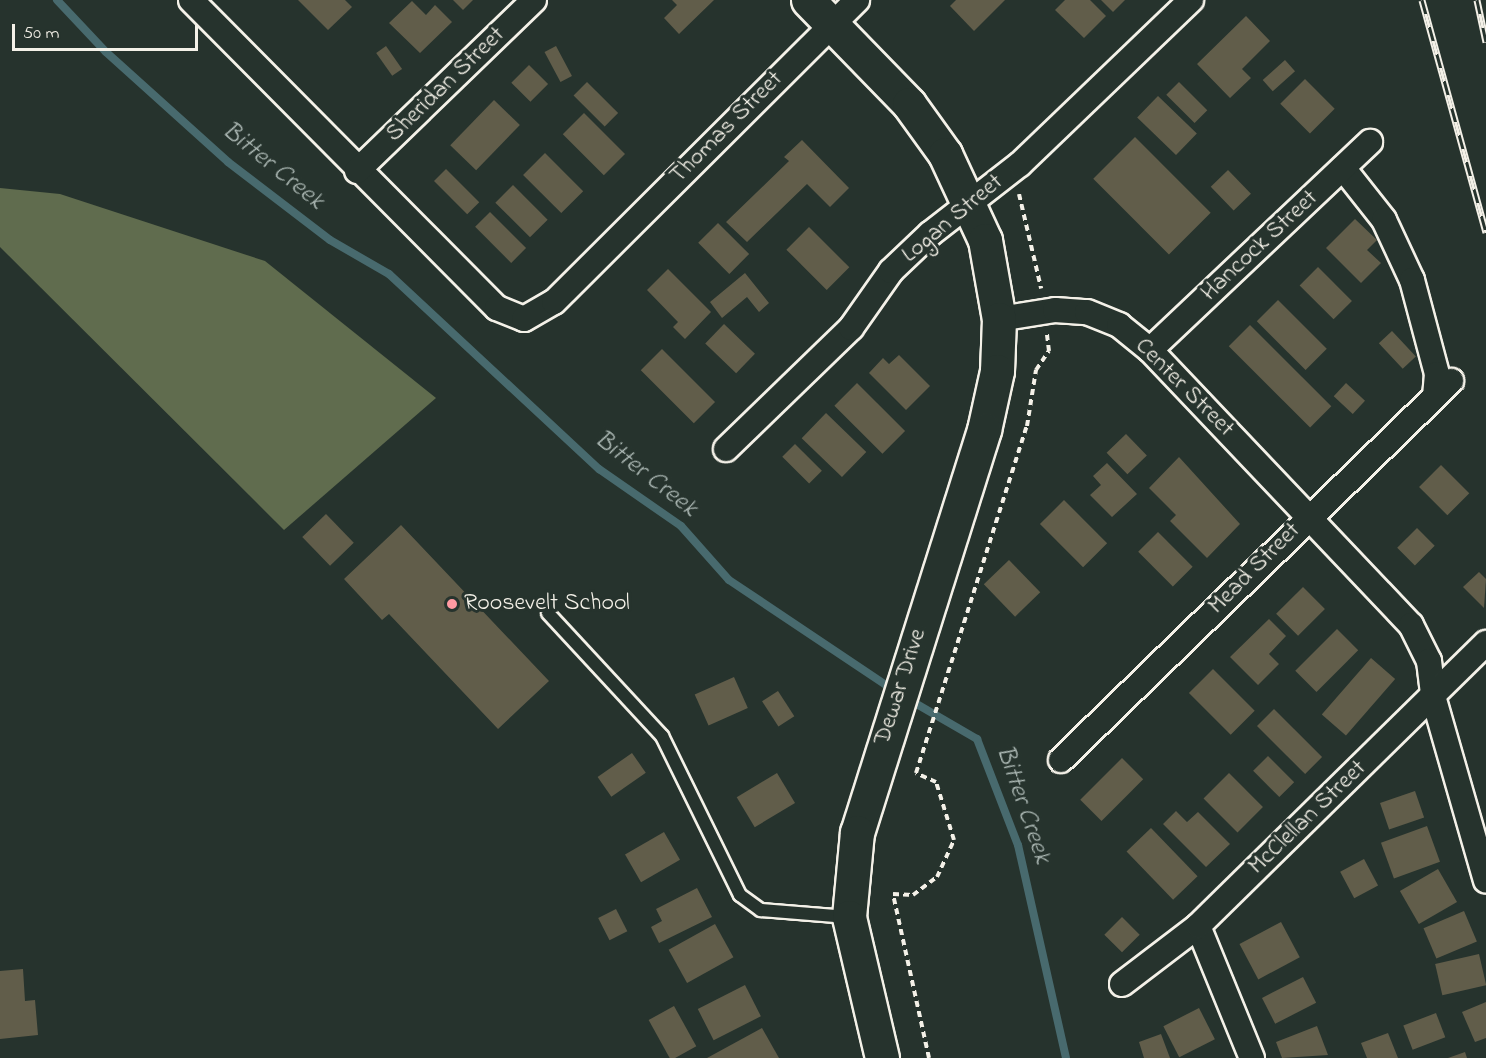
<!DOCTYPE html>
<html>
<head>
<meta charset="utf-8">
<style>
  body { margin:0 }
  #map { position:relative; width:1486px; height:1058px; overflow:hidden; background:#26332d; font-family:"Indie Flower",sans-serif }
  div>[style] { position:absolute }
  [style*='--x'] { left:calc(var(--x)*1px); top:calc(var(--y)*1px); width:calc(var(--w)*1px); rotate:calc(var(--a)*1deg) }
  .green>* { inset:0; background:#606c4e }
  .stream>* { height:8px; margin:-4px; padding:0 4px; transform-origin:4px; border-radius:4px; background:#486a6e }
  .building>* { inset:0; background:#615d4a; transform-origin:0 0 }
  .path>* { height:4px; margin-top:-2px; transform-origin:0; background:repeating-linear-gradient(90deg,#f4f1e8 0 6px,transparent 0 10.5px) }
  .roads { filter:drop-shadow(2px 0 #f4f1e8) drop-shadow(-2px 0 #f4f1e8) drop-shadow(0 2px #f4f1e8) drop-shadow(0 -2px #f4f1e8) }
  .lane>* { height:12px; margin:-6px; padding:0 6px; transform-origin:6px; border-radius:6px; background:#26332d }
  .street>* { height:24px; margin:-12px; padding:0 12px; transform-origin:12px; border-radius:12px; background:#26332d }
  .primary>* { height:33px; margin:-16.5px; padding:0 16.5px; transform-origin:16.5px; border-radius:16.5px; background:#26332d }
  .rail>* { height:7px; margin-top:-3.5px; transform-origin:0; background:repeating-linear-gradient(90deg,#26332d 0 14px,#f4f1e8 0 28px); box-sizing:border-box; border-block:2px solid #f4f1e8 }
  .dots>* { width:16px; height:16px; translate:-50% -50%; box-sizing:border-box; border:3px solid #26332d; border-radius:50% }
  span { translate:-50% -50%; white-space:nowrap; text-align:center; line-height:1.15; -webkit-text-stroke:6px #26332d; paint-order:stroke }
  .street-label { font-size:24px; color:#f4f1e8 }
  .poi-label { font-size:24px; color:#f4f1e8 }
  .left { translate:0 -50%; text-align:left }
  .water-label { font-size:26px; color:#afbbb7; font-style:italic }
  .scale { position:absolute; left:12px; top:24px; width:186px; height:27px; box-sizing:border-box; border:3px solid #f4f1e8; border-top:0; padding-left:8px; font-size:18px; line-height:21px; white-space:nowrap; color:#f4f1e8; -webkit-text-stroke:4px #26332d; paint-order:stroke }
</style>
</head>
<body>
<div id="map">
  <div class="green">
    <div style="clip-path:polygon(0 188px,60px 194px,265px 261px,436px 398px,284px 530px,0 247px)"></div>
  </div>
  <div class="stream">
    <div style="--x:57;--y:0;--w:71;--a:46.7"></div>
    <div style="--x:106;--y:52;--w:164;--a:42"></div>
    <div style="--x:228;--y:162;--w:128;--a:37.4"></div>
    <div style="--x:330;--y:240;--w:68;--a:30"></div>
    <div style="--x:389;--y:274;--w:287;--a:42.9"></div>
    <div style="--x:599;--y:469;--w:100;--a:34.8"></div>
    <div style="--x:681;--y:526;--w:72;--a:48.4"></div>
    <div style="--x:729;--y:580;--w:200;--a:33.8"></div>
    <div style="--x:908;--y:699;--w:80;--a:30.1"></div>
    <div style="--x:977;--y:739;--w:114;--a:68.9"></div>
    <div style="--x:1018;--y:845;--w:218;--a:77.3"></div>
  </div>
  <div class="building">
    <div style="clip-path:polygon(298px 0,345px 0,352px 7px,328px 30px)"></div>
    <div style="clip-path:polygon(453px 0,473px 0,463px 10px)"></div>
    <div style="clip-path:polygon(672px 0,714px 0,679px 34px,664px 18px,677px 5px)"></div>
    <div style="clip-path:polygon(956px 0,1005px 0,974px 31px,950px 6px)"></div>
    <div style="clip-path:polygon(1065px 0,1090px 0,1106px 16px,1084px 38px,1055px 10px)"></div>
    <div style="clip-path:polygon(1101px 0,1125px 0,1113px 12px)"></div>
    <div style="clip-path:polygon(412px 1px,426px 15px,435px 5px,452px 22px,420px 53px,389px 23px)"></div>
    <div style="clip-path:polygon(1246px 16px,1270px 41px,1242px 69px,1251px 78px,1230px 98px,1197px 64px)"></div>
    <div style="left:386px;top:46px;width:28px;height:12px;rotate:55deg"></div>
    <div style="left:556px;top:46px;width:34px;height:13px;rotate:62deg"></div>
    <div style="left:1285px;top:60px;width:15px;height:30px;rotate:48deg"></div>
    <div style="left:529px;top:65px;width:27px;height:25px;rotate:45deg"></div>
    <div style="left:1305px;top:79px;width:42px;height:35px;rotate:45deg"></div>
    <div style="left:587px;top:82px;width:44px;height:19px;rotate:45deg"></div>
    <div style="left:1179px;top:82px;width:40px;height:18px;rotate:45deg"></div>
    <div style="left:1158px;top:96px;width:54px;height:30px;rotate:44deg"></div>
    <div style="left:494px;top:100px;width:36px;height:63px;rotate:44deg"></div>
    <div style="left:584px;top:113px;width:58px;height:30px;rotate:45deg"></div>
    <div style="left:1135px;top:137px;width:107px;height:59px;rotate:45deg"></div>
    <div style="clip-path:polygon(802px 140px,849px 188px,830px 207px,807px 184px,747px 242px,726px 222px,789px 161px,784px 157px)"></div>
    <div style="left:545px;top:153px;width:54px;height:31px;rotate:45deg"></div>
    <div style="left:446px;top:169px;width:47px;height:17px;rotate:45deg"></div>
    <div style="left:1228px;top:170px;width:33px;height:24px;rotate:46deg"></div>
    <div style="left:513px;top:185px;width:49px;height:25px;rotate:45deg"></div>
    <div style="left:490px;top:212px;width:51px;height:21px;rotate:45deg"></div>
    <div style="clip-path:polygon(1355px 219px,1377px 240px,1367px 250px,1381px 263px,1361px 283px,1326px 248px)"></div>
    <div style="left:718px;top:223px;width:44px;height:28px;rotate:45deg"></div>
    <div style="left:809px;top:227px;width:57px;height:32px;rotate:45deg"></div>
    <div style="left:1318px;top:267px;width:48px;height:26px;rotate:45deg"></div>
    <div style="clip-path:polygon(668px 269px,711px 312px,685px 339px,673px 327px,678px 322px,647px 290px)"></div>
    <div style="clip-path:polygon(745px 273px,769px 303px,759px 312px,747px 297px,722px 318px,710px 302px)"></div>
    <div style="left:1278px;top:300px;width:69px;height:30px;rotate:45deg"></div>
    <div style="left:724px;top:324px;width:43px;height:27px;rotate:44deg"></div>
    <div style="left:1250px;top:325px;width:115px;height:30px;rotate:45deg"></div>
    <div style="left:1392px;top:331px;width:35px;height:18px;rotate:47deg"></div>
    <div style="left:662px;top:349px;width:75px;height:30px;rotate:45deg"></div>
    <div style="clip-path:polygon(899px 355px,930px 386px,906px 410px,869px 373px,883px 358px,889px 364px)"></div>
    <div style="left:857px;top:383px;width:68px;height:32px;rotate:45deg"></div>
    <div style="left:1346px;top:383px;width:26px;height:18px;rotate:43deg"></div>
    <div style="left:826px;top:413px;width:56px;height:35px;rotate:44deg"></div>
    <div style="left:1126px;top:434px;width:30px;height:27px;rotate:46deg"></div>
    <div style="left:795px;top:444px;width:38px;height:18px;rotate:45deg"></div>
    <div style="clip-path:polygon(1179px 457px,1240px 524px,1207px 558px,1170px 521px,1176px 515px,1149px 488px)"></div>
    <div style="clip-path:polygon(1107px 463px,1137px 494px,1112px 517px,1090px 495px,1101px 485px,1093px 476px)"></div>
    <div style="left:1441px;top:465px;width:40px;height:31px;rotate:45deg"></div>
    <div style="left:1064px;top:500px;width:61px;height:34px;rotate:45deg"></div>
    <div style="left:326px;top:514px;width:40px;height:33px;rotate:46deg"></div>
    <div style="clip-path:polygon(401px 525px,549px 681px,498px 729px,389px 614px,382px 620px,344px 579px)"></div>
    <div style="left:1417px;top:528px;width:25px;height:28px;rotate:45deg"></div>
    <div style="left:1158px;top:532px;width:49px;height:28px;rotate:45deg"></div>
    <div style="left:1009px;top:560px;width:45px;height:35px;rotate:46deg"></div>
    <div style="clip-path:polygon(1479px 572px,1486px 579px,1484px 608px,1463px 587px)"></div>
    <div style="left:1303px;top:587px;width:31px;height:38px;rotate:45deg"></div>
    <div style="clip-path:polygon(1269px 619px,1286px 636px,1269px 654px,1279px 664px,1258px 685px,1230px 657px)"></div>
    <div style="left:1337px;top:629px;width:30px;height:59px;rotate:45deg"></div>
    <div style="left:1371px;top:658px;width:32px;height:75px;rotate:41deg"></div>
    <div style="left:1213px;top:669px;width:59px;height:34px;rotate:45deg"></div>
    <div style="left:734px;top:677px;width:34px;height:43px;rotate:66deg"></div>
    <div style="left:778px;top:691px;width:30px;height:19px;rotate:57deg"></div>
    <div style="left:1274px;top:709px;width:68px;height:24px;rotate:45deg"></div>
    <div style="left:632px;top:753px;width:24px;height:42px;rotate:55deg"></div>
    <div style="left:1268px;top:756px;width:37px;height:21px;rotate:45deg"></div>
    <div style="left:1122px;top:758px;width:30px;height:59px;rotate:45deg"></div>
    <div style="left:777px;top:773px;width:35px;height:47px;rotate:59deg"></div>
    <div style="left:1229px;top:773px;width:48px;height:36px;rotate:45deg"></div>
    <div style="left:1415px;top:791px;width:28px;height:37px;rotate:71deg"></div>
    <div style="clip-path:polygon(1176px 811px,1187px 822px,1198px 812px,1230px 844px,1206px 867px,1163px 824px)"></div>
    <div style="left:1427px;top:826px;width:38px;height:49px;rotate:70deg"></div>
    <div style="left:1151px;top:828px;width:67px;height:34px;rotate:46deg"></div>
    <div style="left:664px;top:832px;width:32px;height:45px;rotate:60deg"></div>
    <div style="left:1364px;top:859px;width:30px;height:27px;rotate:62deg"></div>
    <div style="left:1438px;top:869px;width:38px;height:44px;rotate:60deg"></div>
    <div style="clip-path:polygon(697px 888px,712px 917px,659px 943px,651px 927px,662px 921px,656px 909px)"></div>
    <div style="left:616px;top:909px;width:25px;height:20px;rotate:63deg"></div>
    <div style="left:1464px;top:911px;width:33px;height:44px;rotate:67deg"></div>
    <div style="left:1122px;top:917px;width:25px;height:25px;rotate:45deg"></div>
    <div style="left:1281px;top:922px;width:40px;height:47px;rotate:62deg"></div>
    <div style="left:715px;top:924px;width:38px;height:53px;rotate:61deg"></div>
    <div style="left:1479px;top:954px;width:32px;height:45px;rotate:77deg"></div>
    <div style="clip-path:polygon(23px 969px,25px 1001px,35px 1000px,38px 1035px,0 1039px,0 971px)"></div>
    <div style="left:1303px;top:977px;width:29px;height:46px;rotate:63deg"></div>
    <div style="left:745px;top:985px;width:35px;height:53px;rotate:63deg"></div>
    <div style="clip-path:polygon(1486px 1002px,1486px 1038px,1475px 1042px,1462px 1012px)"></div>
    <div style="left:674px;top:1006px;width:46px;height:29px;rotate:61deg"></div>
    <div style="left:1199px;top:1008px;width:35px;height:40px;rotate:63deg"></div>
    <div style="left:1436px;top:1013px;width:26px;height:35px;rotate:69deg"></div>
    <div style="clip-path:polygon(1317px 1026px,1328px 1055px,1282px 1058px,1276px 1042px)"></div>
    <div style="clip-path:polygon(762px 1028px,779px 1058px,707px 1058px)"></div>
    <div style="clip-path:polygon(1388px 1033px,1398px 1058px,1367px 1058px,1361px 1043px)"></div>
    <div style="clip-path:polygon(1161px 1034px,1170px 1058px,1144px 1058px,1139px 1042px)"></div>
    <div style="clip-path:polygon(1465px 1052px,1467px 1058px,1448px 1058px)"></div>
  </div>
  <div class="path">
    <div style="--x:1019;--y:194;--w:97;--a:76.8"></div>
    <div style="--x:929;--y:1058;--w:168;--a:-102.4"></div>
    <div style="--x:893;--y:894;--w:20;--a:3"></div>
    <div style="--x:913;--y:895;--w:30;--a:-37"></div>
    <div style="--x:937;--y:877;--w:41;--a:-65.3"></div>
    <div style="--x:954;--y:840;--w:61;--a:-107.2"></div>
    <div style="--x:936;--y:782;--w:22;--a:-156"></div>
    <div style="--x:916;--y:773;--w:364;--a:-72.3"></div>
    <div style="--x:1027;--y:426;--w:57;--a:-80.9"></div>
    <div style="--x:1036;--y:370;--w:23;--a:-56"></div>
    <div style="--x:1049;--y:351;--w:17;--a:-97"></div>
  </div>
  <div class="roads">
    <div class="lane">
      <div style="--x:548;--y:613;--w:168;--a:47.2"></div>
      <div style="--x:662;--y:736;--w:177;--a:63.9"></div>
      <div style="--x:740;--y:895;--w:26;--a:36"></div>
      <div style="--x:761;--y:910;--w:87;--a:4.6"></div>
    </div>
    <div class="street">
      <div style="--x:191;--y:0;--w:434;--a:45.2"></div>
      <div style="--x:497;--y:308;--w:29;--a:22"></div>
      <div style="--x:524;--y:319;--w:34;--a:-30"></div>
      <div style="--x:554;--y:302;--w:428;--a:-44.9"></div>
      <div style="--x:1343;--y:168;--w:66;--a:51.7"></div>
      <div style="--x:1384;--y:220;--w:66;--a:65"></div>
      <div style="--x:1412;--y:280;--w:97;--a:75.1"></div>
      <div style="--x:1437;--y:374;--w:22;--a:95"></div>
      <div style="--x:357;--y:171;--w:246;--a:-44"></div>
      <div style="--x:999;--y:319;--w:57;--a:-9.1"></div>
      <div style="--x:1055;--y:310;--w:32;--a:4"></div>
      <div style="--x:1087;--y:312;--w:35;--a:22"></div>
      <div style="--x:1119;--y:325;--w:40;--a:39"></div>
      <div style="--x:1150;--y:350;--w:379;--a:46.5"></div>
      <div style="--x:1411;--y:625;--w:40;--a:63.4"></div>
      <div style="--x:1429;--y:661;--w:35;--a:83"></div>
      <div style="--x:1433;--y:696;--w:192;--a:74"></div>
      <div style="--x:1150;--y:350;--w:303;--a:-43.4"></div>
      <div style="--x:726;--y:449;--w:174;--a:-44.1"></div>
      <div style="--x:851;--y:328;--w:70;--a:-54.9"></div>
      <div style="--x:891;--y:271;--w:54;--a:-43.5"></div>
      <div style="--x:930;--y:234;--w:114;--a:-37.9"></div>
      <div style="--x:1020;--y:164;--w:237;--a:-43.8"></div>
      <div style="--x:1061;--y:760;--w:544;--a:-44.18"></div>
      <div style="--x:1198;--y:926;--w:143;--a:67.8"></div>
      <div style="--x:1122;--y:984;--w:96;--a:-37.3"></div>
      <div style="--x:1198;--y:926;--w:404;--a:-44.5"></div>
    </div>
    <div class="primary">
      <div style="--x:808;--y:0;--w:145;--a:45.8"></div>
      <div style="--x:909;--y:104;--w:62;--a:54.2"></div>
      <div style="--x:945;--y:154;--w:95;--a:65.1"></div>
      <div style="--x:985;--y:240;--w:80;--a:80"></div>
      <div style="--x:999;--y:319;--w:52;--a:92.2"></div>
      <div style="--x:997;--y:371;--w:60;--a:102.4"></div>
      <div style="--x:984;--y:430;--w:422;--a:107.5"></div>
      <div style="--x:857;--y:832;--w:85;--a:95.4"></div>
      <div style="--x:849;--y:917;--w:145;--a:76.8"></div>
    </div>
  </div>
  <div class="rail">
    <div style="--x:1422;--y:0;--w:241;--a:74.6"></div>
    <div style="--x:1477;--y:0;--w:43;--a:77.9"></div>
  </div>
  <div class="dots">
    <div style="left:452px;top:604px;background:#ff9aa2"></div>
  </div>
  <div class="street-label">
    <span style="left:446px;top:85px;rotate:-44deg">Sheridan Street</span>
    <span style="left:727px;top:128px;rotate:-45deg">Thomas Street</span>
    <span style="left:953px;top:219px;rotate:-40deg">Logan Street</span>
    <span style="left:1260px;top:246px;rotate:-43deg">Hancock Street</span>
    <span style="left:1184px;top:388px;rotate:45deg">Center Street</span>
    <span style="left:1255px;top:569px;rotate:-45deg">Mead Street</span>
    <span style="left:901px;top:687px;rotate:-72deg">Dewar Drive</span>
    <span style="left:1308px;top:818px;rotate:-44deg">McClellan Street</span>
  </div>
  <div class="poi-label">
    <span class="left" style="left:464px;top:604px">Roosevelt School</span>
  </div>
  <div class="water-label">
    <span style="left:272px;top:167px;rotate:39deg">Bitter Creek</span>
    <span style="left:645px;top:475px;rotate:38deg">Bitter Creek</span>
    <span style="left:1022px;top:805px;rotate:71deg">Bitter Creek</span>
  </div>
  <div class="scale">50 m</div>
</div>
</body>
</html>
